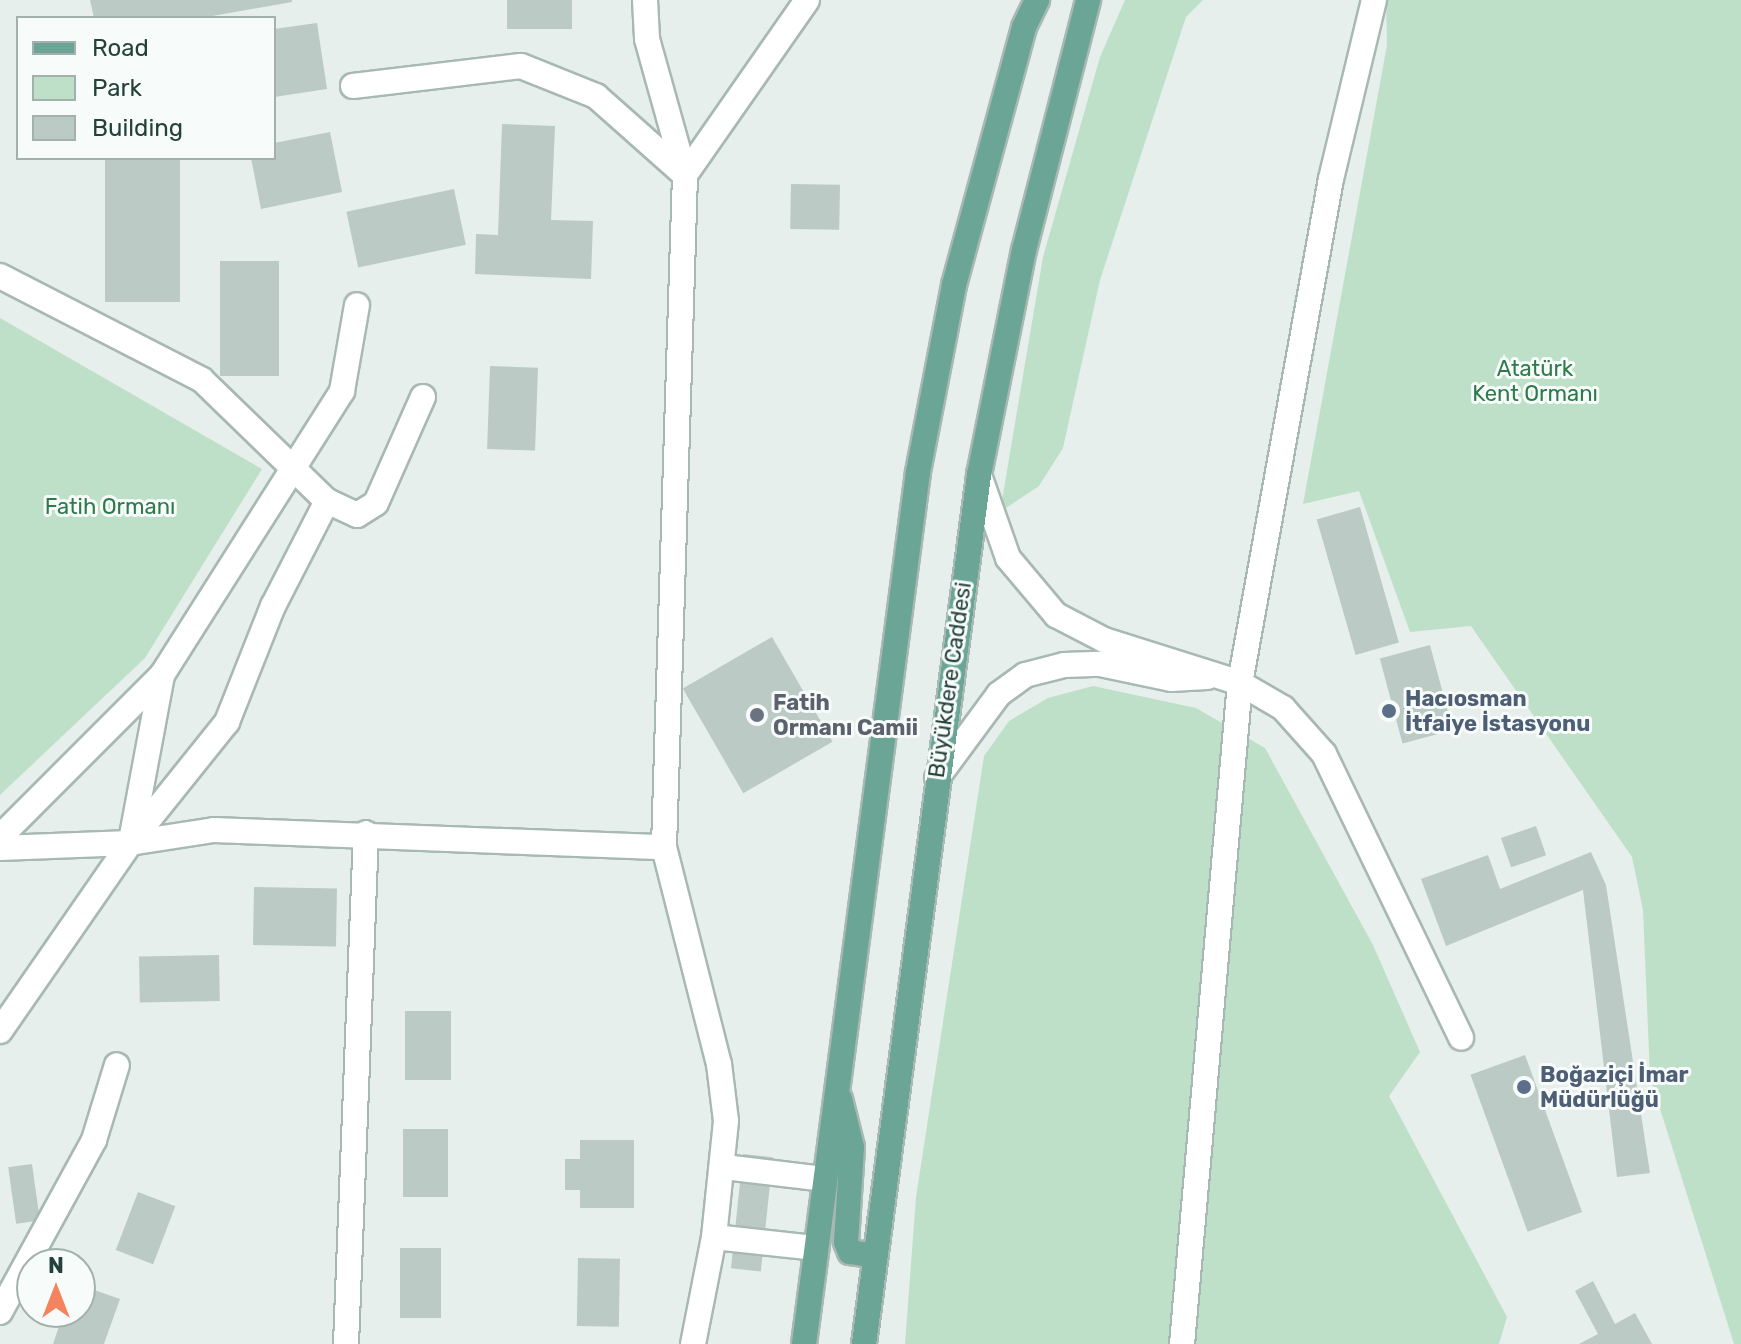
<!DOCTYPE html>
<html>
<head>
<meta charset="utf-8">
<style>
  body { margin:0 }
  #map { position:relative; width:1741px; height:1344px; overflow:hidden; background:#e6efeb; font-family:Rubik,sans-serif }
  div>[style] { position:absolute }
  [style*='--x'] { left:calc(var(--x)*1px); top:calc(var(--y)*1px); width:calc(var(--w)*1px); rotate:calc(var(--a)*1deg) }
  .green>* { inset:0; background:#bfe0c8 }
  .building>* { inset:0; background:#bbcac4; transform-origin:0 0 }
  .roads { filter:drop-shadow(2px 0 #a8b8b2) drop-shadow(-2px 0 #a8b8b2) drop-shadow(0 2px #a8b8b2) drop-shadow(0 -2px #a8b8b2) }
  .minor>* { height:24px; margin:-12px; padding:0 12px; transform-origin:12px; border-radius:12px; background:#fff }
  .major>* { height:24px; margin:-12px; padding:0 12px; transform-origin:12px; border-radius:12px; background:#6aa596 }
  .dots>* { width:22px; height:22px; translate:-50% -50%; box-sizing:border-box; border:4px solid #f7fbf9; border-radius:50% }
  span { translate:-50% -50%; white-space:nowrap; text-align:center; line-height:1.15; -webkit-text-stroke:6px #f7fbf9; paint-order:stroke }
  .park-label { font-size:22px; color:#2d7a4b }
  .street-label { font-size:22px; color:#24423a }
  .service-label { font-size:22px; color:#4e5e75; font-weight:700 }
  .left { translate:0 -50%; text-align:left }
  .worship-label { font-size:22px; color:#5b616d; font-weight:700 }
  .legend { position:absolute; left:16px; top:16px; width:260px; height:144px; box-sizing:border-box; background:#f7fbf9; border:2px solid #a3b1ad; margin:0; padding:10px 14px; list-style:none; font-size:24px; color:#24423a }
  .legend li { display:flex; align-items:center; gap:16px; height:40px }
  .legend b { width:40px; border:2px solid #a3b1ad }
  .north { position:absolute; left:16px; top:1248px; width:80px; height:80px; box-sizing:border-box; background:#f7fbf9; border:2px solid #a3b1ad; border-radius:50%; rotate:0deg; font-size:22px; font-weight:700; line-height:32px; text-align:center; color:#24423a }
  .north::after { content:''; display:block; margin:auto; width:28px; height:36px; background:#f4845f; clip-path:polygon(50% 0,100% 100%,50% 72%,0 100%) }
</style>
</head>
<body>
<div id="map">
  <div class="green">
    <div style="clip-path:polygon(1125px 0,1203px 0,1186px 17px,1100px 280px,1063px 448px,1039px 486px,1000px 512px,1043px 257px,1100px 57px)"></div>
    <div style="clip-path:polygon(1386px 0,1741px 0,1741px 1344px,1734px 1344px,1650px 1077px,1643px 910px,1632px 857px,1471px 626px,1410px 632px,1359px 491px,1303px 504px,1387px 45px)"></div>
    <div style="clip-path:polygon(0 318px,262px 469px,145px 658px,0 795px)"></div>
    <div style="clip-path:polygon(1093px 686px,1196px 708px,1265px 748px,1373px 945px,1420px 1052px,1389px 1096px,1507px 1317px,1499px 1344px,905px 1344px,916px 1197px,984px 756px,1009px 721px,1048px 698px)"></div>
  </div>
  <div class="building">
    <div style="clip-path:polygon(90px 0,292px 0,292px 2px,201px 18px,94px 18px)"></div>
    <div style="left:507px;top:0;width:65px;height:29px"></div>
    <div style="clip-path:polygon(317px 23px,327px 89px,274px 97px,274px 29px)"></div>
    <div style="clip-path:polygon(502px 124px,555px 126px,551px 220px,593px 221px,591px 279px,475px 274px,476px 234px,498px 235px)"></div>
    <div style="clip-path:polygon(330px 132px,342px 192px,261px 209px,251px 158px,274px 158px,274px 143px)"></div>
    <div style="left:105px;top:158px;width:75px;height:144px"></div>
    <div style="left:791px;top:184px;width:49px;height:45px;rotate:1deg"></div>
    <div style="left:454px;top:189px;width:57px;height:110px;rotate:78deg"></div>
    <div style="left:279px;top:261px;width:115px;height:59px;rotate:90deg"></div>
    <div style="left:490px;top:366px;width:48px;height:83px;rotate:2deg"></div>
    <div style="left:1360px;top:507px;width:141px;height:45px;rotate:74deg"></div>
    <div style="left:772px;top:637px;width:121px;height:103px;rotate:60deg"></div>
    <div style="left:1430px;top:645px;width:88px;height:52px;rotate:75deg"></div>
    <div style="left:1536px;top:826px;width:31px;height:37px;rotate:71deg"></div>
    <div style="clip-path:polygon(1591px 852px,1606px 885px,1650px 1173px,1617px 1177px,1583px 890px,1446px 946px,1421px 879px,1488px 855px,1500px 889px)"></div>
    <div style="left:254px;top:887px;width:83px;height:58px;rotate:1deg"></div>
    <div style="left:219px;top:955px;width:46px;height:80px;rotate:89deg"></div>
    <div style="left:405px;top:1011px;width:46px;height:69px"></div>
    <div style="left:1525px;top:1055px;width:167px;height:58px;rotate:70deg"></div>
    <div style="left:403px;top:1129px;width:45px;height:68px"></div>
    <div style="clip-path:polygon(580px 1140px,634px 1140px,634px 1208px,580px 1208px,580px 1190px,565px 1190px,565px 1159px,580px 1159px)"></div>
    <div style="left:743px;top:1154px;width:30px;height:115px;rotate:6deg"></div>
    <div style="left:32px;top:1164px;width:57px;height:24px;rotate:82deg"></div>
    <div style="left:138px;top:1192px;width:40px;height:62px;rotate:21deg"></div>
    <div style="left:400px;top:1248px;width:41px;height:70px"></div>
    <div style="left:578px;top:1258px;width:42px;height:68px;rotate:1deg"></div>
    <div style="clip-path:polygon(1593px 1281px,1615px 1324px,1635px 1313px,1652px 1344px,1579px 1344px,1598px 1334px,1575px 1291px)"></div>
    <div style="clip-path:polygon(80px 1285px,120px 1299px,104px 1344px,53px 1344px,64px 1312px,80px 1312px)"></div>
  </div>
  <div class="roads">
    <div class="minor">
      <div style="--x:645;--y:0;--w:39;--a:87"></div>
      <div style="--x:647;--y:39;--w:141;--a:74.4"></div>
      <div style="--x:685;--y:175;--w:672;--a:91.79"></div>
      <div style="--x:664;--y:847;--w:224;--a:75.8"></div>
      <div style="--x:719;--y:1064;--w:57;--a:83"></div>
      <div style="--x:726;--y:1121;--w:117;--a:95.9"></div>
      <div style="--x:714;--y:1237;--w:109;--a:101.1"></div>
      <div style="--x:353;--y:86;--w:169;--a:-6.8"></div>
      <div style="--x:521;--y:66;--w:81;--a:21.8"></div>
      <div style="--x:596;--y:96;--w:119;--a:41.6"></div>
      <div style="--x:685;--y:175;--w:213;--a:-55.1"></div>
      <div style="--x:0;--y:276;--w:227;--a:27.2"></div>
      <div style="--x:202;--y:380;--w:174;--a:44.1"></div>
      <div style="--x:327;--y:501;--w:33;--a:25"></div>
      <div style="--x:357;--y:515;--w:22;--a:-32"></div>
      <div style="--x:376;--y:503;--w:116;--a:-66.1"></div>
      <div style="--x:979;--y:475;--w:88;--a:70.7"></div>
      <div style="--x:1008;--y:558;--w:75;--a:49.9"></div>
      <div style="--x:1056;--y:615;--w:54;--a:27.5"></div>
      <div style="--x:1104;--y:640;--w:143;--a:17.5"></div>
      <div style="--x:1240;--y:683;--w:50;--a:30.2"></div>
      <div style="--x:1283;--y:708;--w:62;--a:48.3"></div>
      <div style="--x:1324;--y:754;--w:315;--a:64.2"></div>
      <div style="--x:937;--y:778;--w:104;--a:-53.6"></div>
      <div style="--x:999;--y:694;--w:32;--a:-36"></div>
      <div style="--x:1025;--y:675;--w:40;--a:-14.4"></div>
      <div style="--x:1064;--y:665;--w:36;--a:-2"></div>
      <div style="--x:1100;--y:664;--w:73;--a:11.9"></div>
      <div style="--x:1171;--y:679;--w:36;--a:-3"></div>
      <div style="--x:0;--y:837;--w:229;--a:-45"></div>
      <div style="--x:162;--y:675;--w:336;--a:-57.6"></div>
      <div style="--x:342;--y:391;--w:87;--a:-80.1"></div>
      <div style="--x:131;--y:841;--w:169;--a:-79.4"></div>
      <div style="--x:0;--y:848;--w:130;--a:-2.2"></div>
      <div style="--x:130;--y:843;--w:85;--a:-8.8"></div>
      <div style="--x:214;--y:830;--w:450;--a:2.2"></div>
      <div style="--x:0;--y:1031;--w:229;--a:-55.3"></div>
      <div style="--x:130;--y:843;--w:155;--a:-51.3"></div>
      <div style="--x:227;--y:722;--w:125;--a:-68.4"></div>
      <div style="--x:273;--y:606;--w:118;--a:-62.8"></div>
      <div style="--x:724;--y:1167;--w:102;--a:6.8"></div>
      <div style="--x:714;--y:1237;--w:103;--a:6.2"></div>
      <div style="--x:0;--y:1312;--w:196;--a:-61.3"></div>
      <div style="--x:94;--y:1140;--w:78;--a:-73"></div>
      <div style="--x:346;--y:1344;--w:511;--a:-87.76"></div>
      <div style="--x:1182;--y:1344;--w:664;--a:-84.99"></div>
      <div style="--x:1240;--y:683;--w:512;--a:-79.77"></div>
      <div style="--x:1331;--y:179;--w:184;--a:-76.5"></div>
    </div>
    <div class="major">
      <div style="--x:840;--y:1099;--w:49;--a:76"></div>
      <div style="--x:852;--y:1147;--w:95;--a:93.6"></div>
      <div style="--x:846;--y:1242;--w:11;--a:68"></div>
      <div style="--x:850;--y:1252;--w:24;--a:9"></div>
      <div style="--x:804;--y:1344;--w:879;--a:-82.55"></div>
      <div style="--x:918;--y:472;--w:190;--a:-79.1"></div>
      <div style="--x:954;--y:285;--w:267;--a:-74.8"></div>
      <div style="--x:1024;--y:27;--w:30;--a:-64"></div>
      <div style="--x:864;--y:1344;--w:877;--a:-82.46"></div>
      <div style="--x:979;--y:475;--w:229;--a:-78.7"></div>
      <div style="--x:1024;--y:250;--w:258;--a:-75.6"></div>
    </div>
  </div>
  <div class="dots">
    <div style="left:1389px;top:711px;background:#5c6f8a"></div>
    <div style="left:757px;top:715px;background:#6b7280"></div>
    <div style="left:1524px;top:1087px;background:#5c6f8a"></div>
  </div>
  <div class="park-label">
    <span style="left:1535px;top:381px">Atatürk<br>Kent Ormanı</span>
    <span style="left:110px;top:507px">Fatih Ormanı</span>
  </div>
  <div class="street-label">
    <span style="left:950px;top:680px;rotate:-82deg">Büyükdere Caddesi</span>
  </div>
  <div class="service-label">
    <span class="left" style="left:1405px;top:711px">Hacıosman<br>İtfaiye İstasyonu</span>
    <span class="left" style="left:1540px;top:1087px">Boğaziçi İmar<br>Müdürlüğü</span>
  </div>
  <div class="worship-label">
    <span class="left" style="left:773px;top:715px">Fatih<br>Ormanı Camii</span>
  </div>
  <ul class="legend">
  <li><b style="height:10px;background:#6aa596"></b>Road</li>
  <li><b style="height:22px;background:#bfe0c8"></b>Park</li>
  <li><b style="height:22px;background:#bbcac4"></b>Building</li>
  </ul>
  <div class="north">N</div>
</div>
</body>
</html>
